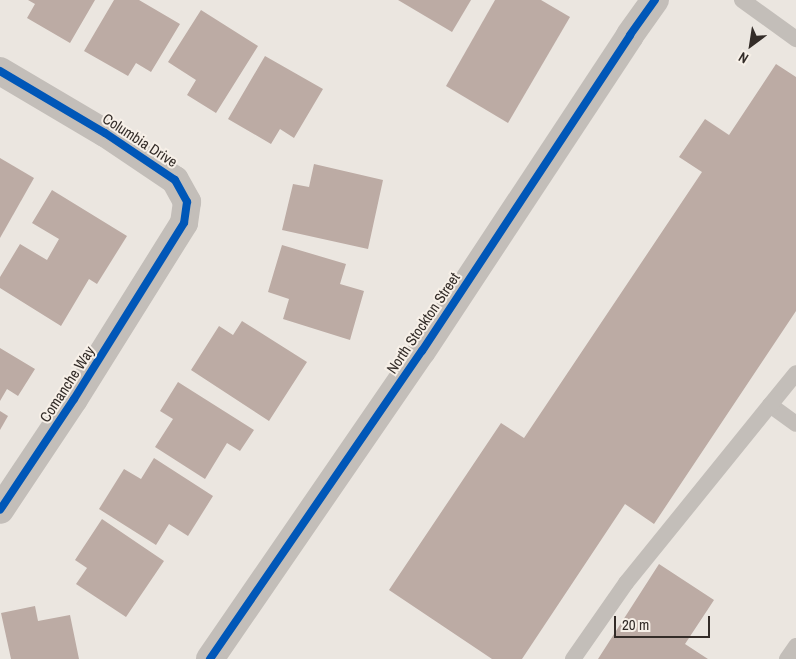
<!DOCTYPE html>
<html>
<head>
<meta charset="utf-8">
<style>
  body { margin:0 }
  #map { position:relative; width:796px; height:659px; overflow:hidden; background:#ebe6e0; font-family:"Archivo Narrow",sans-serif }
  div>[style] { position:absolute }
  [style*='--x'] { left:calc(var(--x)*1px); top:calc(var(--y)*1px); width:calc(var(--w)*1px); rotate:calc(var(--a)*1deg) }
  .building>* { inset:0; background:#bcaba4 }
  .service>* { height:16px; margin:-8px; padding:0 8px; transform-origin:8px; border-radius:8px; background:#c3beb9 }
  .minor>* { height:28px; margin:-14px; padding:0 14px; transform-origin:14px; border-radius:14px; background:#c3beb9 }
  .tertiary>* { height:28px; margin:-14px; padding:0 14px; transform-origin:14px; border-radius:14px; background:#c3beb9 }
  .cycleway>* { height:8px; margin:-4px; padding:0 4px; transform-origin:4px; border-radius:4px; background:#0057b8 }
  span { translate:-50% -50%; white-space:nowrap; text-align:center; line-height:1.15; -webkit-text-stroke:4px #f7f0e8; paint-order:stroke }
  .street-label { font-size:15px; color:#332c28 }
  .north { position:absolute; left:726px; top:20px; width:50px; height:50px; -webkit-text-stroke:4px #f7f0e8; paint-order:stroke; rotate:211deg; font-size:14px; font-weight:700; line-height:20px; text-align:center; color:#332c28 }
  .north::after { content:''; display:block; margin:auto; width:18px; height:22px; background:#332c28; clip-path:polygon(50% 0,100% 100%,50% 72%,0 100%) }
  .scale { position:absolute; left:614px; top:616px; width:96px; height:22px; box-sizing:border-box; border:2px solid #332c28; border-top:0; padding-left:6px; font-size:15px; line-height:18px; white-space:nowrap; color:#332c28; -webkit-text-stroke:4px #f7f0e8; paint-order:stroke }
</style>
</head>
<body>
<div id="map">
  <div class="building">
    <div style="clip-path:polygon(28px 0,95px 0,70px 43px,27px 18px,35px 4px)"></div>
    <div style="clip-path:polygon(114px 0,139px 0,180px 24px,151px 72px,136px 63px,128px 76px,84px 51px)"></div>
    <div style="clip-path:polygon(398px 0,471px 0,452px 32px)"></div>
    <div style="clip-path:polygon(495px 0,541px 0,570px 17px,508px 123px,446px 86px)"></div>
    <div style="clip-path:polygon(201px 10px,258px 46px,216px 113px,187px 95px,196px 80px,168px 62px)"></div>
    <div style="clip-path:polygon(265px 56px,323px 89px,294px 138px,280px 129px,271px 144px,228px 119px)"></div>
    <div style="clip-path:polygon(776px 64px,796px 77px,796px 311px,654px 524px,625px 504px,522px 659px,492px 659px,389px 590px,501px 423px,524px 438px,702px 172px,679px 157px,705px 119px,729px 135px)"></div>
    <div style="clip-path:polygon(0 158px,34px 178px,0 238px)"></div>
    <div style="clip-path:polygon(314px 164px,383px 180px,368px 249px,282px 230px,293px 184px,309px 187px)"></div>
    <div style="clip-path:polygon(52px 190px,127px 236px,97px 284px,89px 279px,61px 326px,0 288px,0 277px,20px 244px,47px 260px,59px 239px,32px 223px)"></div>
    <div style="clip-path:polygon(282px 245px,346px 264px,340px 284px,364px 291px,350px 340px,283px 319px,289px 299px,268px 292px)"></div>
    <div style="clip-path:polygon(242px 321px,307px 362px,269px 421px,191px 370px,219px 326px,233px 335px)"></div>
    <div style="clip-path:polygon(0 348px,35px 369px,18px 396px,7px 389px,0 401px)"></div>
    <div style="clip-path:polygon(178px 382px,254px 430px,240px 451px,227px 443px,205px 479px,155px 447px,173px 419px,160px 411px)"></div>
    <div style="clip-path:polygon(0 411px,8px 416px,0 430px)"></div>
    <div style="clip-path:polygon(154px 458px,213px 496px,188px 536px,169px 524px,156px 545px,99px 509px,124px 469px,141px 479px)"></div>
    <div style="clip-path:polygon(102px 519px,164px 561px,126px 617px,76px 584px,87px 568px,75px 560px)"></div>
    <div style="clip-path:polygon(659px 564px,714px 600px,685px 644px,708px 659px,598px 659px)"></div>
    <div style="clip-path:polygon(35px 606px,38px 621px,70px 615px,79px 659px,11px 659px,1px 613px)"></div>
  </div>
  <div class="service">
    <div style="--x:742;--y:0;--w:67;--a:35.8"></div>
    <div style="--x:770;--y:405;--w:32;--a:36"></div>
    <div style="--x:573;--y:659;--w:93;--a:-55.1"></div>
    <div style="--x:626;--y:583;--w:270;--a:-51"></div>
    <div style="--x:787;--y:659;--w:16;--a:-55"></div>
  </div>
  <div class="minor">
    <div style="--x:0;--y:71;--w:122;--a:30.6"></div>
    <div style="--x:105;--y:133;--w:84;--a:33.9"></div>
    <div style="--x:175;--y:180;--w:25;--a:61"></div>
    <div style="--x:187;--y:202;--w:21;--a:98"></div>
    <div style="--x:184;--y:223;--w:208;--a:122"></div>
    <div style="--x:74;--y:399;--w:133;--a:123.7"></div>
  </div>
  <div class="tertiary">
    <div style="--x:210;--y:659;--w:374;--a:-55.5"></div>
    <div style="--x:422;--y:351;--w:378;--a:-56.6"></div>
    <div style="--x:630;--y:35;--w:43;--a:-54.5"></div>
  </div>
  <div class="cycleway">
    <div style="--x:0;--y:71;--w:122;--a:30.6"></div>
    <div style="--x:105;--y:133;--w:84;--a:33.9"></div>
    <div style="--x:175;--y:180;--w:25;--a:61"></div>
    <div style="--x:187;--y:202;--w:21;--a:98"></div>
    <div style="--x:184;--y:223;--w:208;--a:122"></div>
    <div style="--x:74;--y:399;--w:133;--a:123.7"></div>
    <div style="--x:210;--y:659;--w:374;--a:-55.5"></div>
    <div style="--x:422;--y:351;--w:378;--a:-56.6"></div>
    <div style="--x:630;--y:35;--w:43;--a:-54.5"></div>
  </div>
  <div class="street-label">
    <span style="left:140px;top:140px;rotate:33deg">Columbia Drive</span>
    <span style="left:423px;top:323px;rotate:-56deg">North Stockton Street</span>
    <span style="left:67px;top:384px;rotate:-57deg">Comanche Way</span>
  </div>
  <div class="north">N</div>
  <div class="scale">20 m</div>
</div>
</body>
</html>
